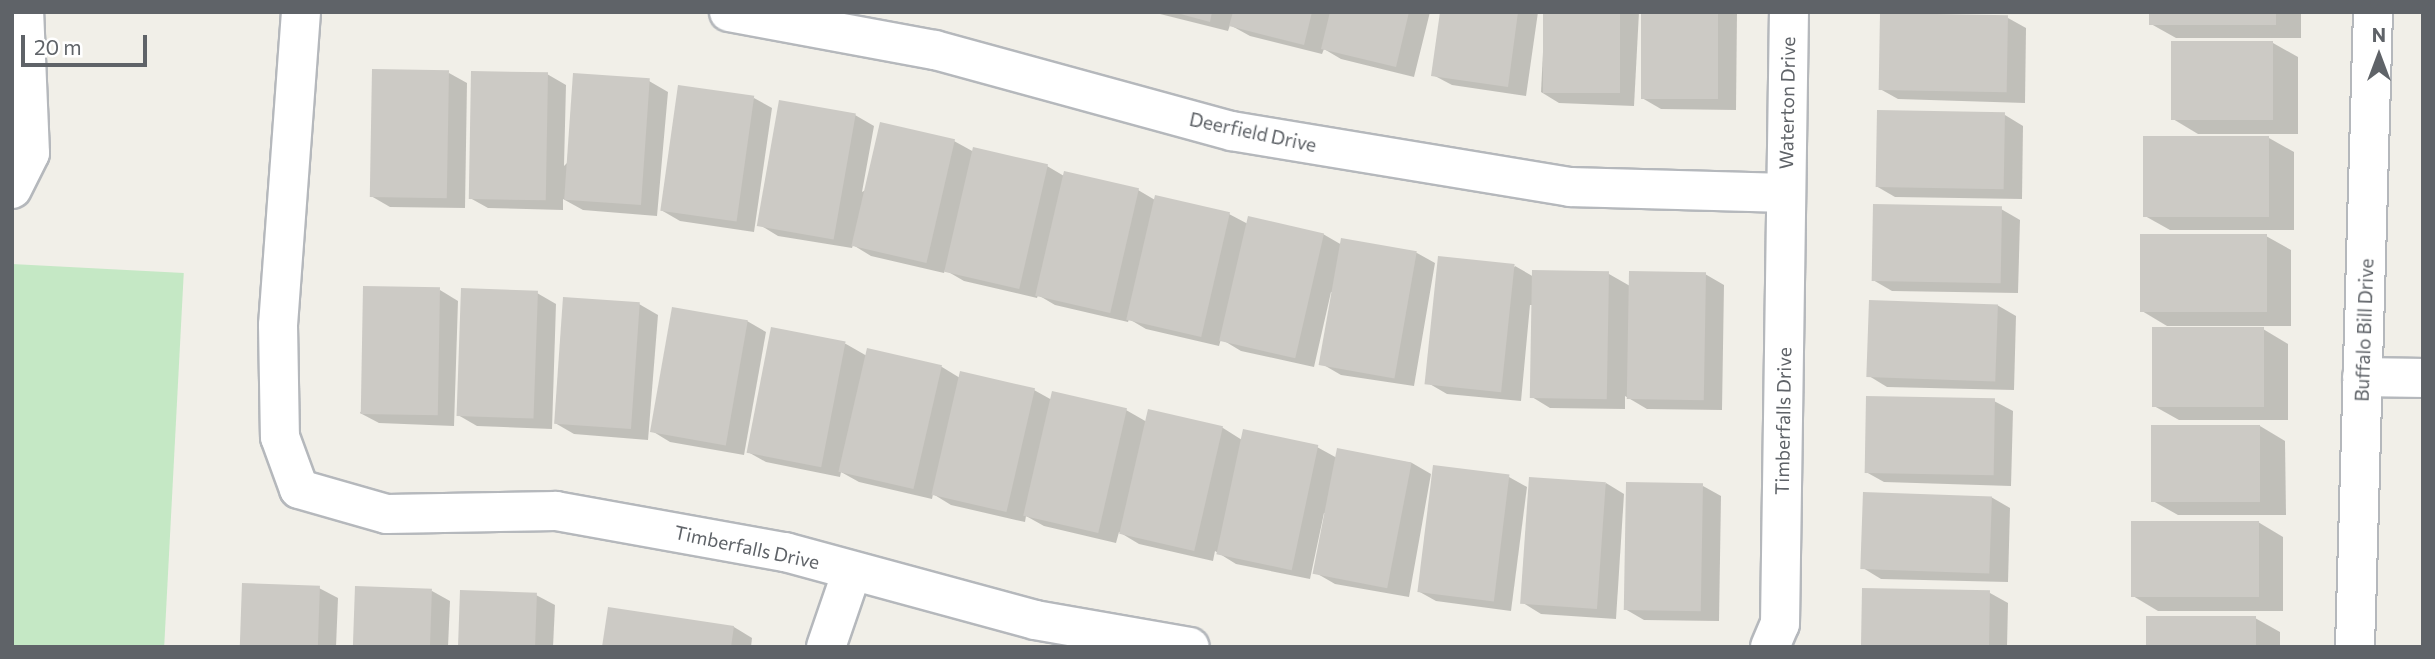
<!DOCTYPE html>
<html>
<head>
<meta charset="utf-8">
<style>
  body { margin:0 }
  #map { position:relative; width:2435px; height:659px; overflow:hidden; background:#f1efe8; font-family:Commissioner,sans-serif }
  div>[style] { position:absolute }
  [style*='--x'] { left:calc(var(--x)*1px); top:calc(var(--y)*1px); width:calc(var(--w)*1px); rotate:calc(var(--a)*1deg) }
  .green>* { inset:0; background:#c5e8c5; transform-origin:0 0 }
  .shadow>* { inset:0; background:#0003 }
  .building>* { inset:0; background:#cccac5; transform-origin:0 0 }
  .roads { filter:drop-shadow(2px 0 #b5b8bc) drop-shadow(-2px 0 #b5b8bc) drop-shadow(0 2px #b5b8bc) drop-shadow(0 -2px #b5b8bc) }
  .street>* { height:38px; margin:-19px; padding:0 19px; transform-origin:19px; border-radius:19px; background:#fff }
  span { translate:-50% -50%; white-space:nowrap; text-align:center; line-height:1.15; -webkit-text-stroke:7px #fff; paint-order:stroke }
  .street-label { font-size:19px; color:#5f6368 }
  .frame { position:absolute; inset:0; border:14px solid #5f6368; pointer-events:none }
  .north { position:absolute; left:2344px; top:21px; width:70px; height:70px; -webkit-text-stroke:5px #fff; paint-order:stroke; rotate:0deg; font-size:19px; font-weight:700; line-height:28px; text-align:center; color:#5f6368 }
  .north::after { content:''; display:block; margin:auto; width:24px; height:32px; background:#5f6368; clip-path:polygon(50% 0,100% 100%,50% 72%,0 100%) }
  .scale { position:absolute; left:21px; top:35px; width:126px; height:32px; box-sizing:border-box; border:4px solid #5f6368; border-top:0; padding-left:9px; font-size:21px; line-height:24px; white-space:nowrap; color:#5f6368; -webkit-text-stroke:5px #fff; paint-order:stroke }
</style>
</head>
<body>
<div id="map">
  <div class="green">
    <div style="left:12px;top:264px;width:172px;height:383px;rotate:3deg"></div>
  </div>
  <div class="shadow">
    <div style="clip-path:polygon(1152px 12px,1430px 12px,1414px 77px,1341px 59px,1324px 49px,1322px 54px,1250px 36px,1230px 25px,1228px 31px)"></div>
    <div style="clip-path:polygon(1442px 12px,1538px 12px,1526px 96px,1452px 85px,1433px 75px)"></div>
    <div style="clip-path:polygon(1545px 12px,1639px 12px,1634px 106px,1559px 103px,1541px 92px)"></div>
    <div style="clip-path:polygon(1643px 12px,1737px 12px,1736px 110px,1661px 109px,1642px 98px)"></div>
    <div style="clip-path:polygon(2151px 12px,2301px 12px,2301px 38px,2176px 38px,2151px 24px)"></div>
    <div style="clip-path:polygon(2008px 18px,2026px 28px,2025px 103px,1898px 99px,1880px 89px)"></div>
    <div style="clip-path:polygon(2273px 43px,2298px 57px,2298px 134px,2198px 134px,2173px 119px)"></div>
    <div style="clip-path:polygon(449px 73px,467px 83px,465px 208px,390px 207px,371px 196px)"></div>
    <div style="clip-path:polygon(547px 74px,566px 85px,564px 166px,649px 81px,668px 92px,657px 216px,583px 210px,563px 199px,563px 210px,488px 208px,470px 198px)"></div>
    <div style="clip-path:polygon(754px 98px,772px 108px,754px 232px,680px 221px,661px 210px)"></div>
    <div style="clip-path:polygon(855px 115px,874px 126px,862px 192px,954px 141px,974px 152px,1047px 166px,1064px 176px,1138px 190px,1155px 200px,1229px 214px,1248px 224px,1323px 234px,1342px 245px,1417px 253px,1435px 263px,1414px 386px,1341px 375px,1322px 364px,1334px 293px,1331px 292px,1314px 367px,1241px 351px,1221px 339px,1219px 346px,1146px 329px,1129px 319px,1128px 322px,1055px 305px,1038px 295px,1037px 298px,964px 281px,945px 270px,944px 273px,871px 256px,853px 245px,852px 248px,778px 236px,760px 225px)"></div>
    <div style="clip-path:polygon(2005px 115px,2023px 126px,2022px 199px,1895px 197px,1876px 186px)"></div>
    <div style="clip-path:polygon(2269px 138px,2294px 152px,2294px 230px,2170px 230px,2145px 216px)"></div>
    <div style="clip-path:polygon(2001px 209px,2020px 220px,2018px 293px,1892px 291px,1873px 280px)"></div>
    <div style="clip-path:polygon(2266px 236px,2291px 250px,2291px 326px,2167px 326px,2142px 311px)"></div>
    <div style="clip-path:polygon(1515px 266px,1534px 277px,1609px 274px,1630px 286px,1705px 274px,1724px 285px,1722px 410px,1647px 409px,1625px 396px,1625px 409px,1550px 408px,1532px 397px,1533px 305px,1530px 305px,1521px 401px,1447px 394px,1428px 383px)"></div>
    <div style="clip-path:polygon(440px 290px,458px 301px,454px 426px,379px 423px,360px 413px)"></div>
    <div style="clip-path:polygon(537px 293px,556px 304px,552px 429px,477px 426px,458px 415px)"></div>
    <div style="clip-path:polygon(639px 304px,658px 315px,648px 440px,574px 434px,555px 423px)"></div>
    <div style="clip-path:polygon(1997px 305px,2016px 316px,2014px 390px,1887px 387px,1869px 376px)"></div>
    <div style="clip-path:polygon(747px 321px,766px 332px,744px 455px,670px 442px,652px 431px)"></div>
    <div style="clip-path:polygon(772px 329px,846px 344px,867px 356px,942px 367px,960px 378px,1034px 390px,1052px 400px,1126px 410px,1147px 422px,1149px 412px,1223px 428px,1242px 440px,1317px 447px,1337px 458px,1338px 450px,1412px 463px,1431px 474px,1409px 597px,1335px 584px,1316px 573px,1327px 514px,1324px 513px,1310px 579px,1236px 564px,1215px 551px,1213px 561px,1139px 544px,1119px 532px,1116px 543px,1044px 526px,1026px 516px,1025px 522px,951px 505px,933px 494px,932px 499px,859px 482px,841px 472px,840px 477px,766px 462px,748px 452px)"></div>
    <div style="clip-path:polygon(2263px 329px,2288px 344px,2288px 420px,2179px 420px,2154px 406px)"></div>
    <div style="clip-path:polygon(1994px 401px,2013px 411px,2011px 486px,1884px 482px,1866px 472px)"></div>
    <div style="clip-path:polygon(2260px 426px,2285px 441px,2286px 515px,2178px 515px,2153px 501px)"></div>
    <div style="clip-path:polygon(1509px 477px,1527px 487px,1511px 611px,1436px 601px,1418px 591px)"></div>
    <div style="clip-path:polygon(1606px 483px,1624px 494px,1616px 619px,1541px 614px,1523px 603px)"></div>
    <div style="clip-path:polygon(1703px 486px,1721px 496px,1719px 621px,1644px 620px,1625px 609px)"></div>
    <div style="clip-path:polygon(1991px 497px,2010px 508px,2008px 582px,1881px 579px,1863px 568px)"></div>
    <div style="clip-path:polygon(2258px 522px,2283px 537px,2283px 611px,2158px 611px,2133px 596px)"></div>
    <div style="clip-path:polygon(319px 588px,338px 598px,336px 647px,242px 647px)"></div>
    <div style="clip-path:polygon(432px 591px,450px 601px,448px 647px,355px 647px)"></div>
    <div style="clip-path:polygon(1990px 593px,2008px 603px,2007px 647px,1862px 647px)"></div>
    <div style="clip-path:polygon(536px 595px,555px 605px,553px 647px,459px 647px)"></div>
    <div style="clip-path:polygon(609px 609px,734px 627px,752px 638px,751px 647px,603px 647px)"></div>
    <div style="clip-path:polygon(2255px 618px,2280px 632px,2280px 647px,2148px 647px)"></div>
  </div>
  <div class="building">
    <div style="clip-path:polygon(1173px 12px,1212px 12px,1210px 22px)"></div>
    <div style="clip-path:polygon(1233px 12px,1312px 12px,1304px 45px,1229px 26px)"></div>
    <div style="clip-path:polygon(1330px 12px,1409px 12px,1396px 67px,1321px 49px)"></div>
    <div style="clip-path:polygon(1440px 12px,1518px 12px,1508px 87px,1431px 76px)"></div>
    <div style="left:1543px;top:12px;width:77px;height:81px"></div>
    <div style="left:1641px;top:12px;width:77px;height:87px"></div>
    <div style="left:2149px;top:12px;width:127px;height:13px"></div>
    <div style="left:1880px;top:13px;width:128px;height:77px;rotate:1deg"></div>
    <div style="left:2171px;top:41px;width:102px;height:79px"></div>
    <div style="left:372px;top:69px;width:77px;height:128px;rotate:1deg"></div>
    <div style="left:471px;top:71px;width:77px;height:128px;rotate:1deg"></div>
    <div style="left:573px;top:73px;width:77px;height:127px;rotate:4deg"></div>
    <div style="left:678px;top:85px;width:77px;height:127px;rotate:8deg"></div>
    <div style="left:779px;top:100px;width:78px;height:128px;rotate:10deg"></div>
    <div style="left:1877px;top:110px;width:128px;height:77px;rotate:1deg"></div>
    <div style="left:880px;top:122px;width:77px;height:127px;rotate:13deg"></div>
    <div style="left:2143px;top:136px;width:126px;height:81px"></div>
    <div style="left:973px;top:147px;width:77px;height:128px;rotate:13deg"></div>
    <div style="left:1064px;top:171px;width:77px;height:128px;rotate:13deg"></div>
    <div style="left:1155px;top:195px;width:77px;height:128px;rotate:13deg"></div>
    <div style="left:1873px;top:204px;width:129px;height:77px;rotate:1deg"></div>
    <div style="left:1248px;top:216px;width:78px;height:128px;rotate:13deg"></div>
    <div style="left:2140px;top:234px;width:127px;height:78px"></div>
    <div style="left:1341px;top:238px;width:77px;height:129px;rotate:10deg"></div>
    <div style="left:1438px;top:256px;width:77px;height:129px;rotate:6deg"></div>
    <div style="left:1532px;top:270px;width:77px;height:128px;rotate:1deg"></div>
    <div style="left:1629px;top:271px;width:77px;height:128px;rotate:1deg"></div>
    <div style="left:363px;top:286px;width:77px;height:128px;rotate:1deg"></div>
    <div style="left:461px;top:288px;width:77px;height:128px;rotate:2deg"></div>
    <div style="left:563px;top:297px;width:77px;height:127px;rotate:4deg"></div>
    <div style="left:1869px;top:300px;width:129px;height:77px;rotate:2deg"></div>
    <div style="left:672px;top:307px;width:77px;height:127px;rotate:10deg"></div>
    <div style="left:771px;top:327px;width:76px;height:128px;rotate:11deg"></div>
    <div style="left:2152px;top:327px;width:112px;height:80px"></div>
    <div style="left:867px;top:348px;width:77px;height:127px;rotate:13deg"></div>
    <div style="left:960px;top:371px;width:77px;height:127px;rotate:13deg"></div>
    <div style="left:1052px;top:391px;width:77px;height:128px;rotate:13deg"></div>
    <div style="left:1866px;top:396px;width:129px;height:77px;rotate:1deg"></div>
    <div style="left:1148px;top:409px;width:77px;height:128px;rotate:13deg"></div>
    <div style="left:2151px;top:425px;width:109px;height:77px"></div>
    <div style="left:1243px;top:429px;width:77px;height:128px;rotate:12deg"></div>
    <div style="left:1337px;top:448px;width:76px;height:128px;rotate:11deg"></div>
    <div style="left:1433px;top:465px;width:77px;height:128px;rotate:7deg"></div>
    <div style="left:1529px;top:477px;width:77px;height:127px;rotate:4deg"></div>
    <div style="left:1626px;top:482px;width:77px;height:128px;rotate:1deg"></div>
    <div style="left:1863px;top:492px;width:129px;height:77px;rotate:2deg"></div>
    <div style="left:2131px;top:521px;width:128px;height:76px"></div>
    <div style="left:242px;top:583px;width:78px;height:64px;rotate:2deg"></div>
    <div style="left:355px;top:586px;width:77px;height:61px;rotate:2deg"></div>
    <div style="left:1862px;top:588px;width:128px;height:59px;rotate:1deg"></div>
    <div style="left:460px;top:590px;width:77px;height:57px;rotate:2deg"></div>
    <div style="clip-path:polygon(608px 607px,734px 626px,731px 647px,602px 647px)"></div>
    <div style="left:2146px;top:616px;width:110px;height:31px"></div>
  </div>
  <div class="roads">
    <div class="street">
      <div style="--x:301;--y:12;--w:314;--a:94.2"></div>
      <div style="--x:278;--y:325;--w:112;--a:89"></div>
      <div style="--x:280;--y:437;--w:55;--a:69.9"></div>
      <div style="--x:299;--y:489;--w:91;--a:15.9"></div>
      <div style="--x:387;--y:514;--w:169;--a:-1"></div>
      <div style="--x:556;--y:511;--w:233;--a:10.2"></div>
      <div style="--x:785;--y:552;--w:259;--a:15.2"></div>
      <div style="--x:1035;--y:620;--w:157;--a:9.9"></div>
      <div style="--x:729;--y:12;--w:209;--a:10.5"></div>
      <div style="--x:935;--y:50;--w:308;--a:15.3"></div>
      <div style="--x:1232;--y:131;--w:343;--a:9.4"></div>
      <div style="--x:1570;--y:187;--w:216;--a:1.6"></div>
      <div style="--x:12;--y:189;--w:40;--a:-63.4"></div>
      <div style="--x:30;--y:153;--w:141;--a:-92.4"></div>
      <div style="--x:2362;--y:377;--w:61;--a:0.9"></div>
      <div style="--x:826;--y:647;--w:80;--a:-71.1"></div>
      <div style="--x:1770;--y:647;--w:25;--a:-67"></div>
      <div style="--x:1780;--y:624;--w:612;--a:-89.16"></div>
      <div style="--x:2355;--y:647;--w:635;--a:-88.38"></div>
    </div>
  </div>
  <div class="street-label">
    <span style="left:1787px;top:103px;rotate:-89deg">Waterton Drive</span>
    <span style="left:1253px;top:132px;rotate:12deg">Deerfield Drive</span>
    <span style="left:2364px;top:330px;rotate:-88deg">Buffalo Bill Drive</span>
    <span style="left:1783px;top:421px;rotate:-89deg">Timberfalls Drive</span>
    <span style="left:747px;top:547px;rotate:12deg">Timberfalls Drive</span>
  </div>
  <div class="frame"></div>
  <div class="north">N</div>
  <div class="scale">20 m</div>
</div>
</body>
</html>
